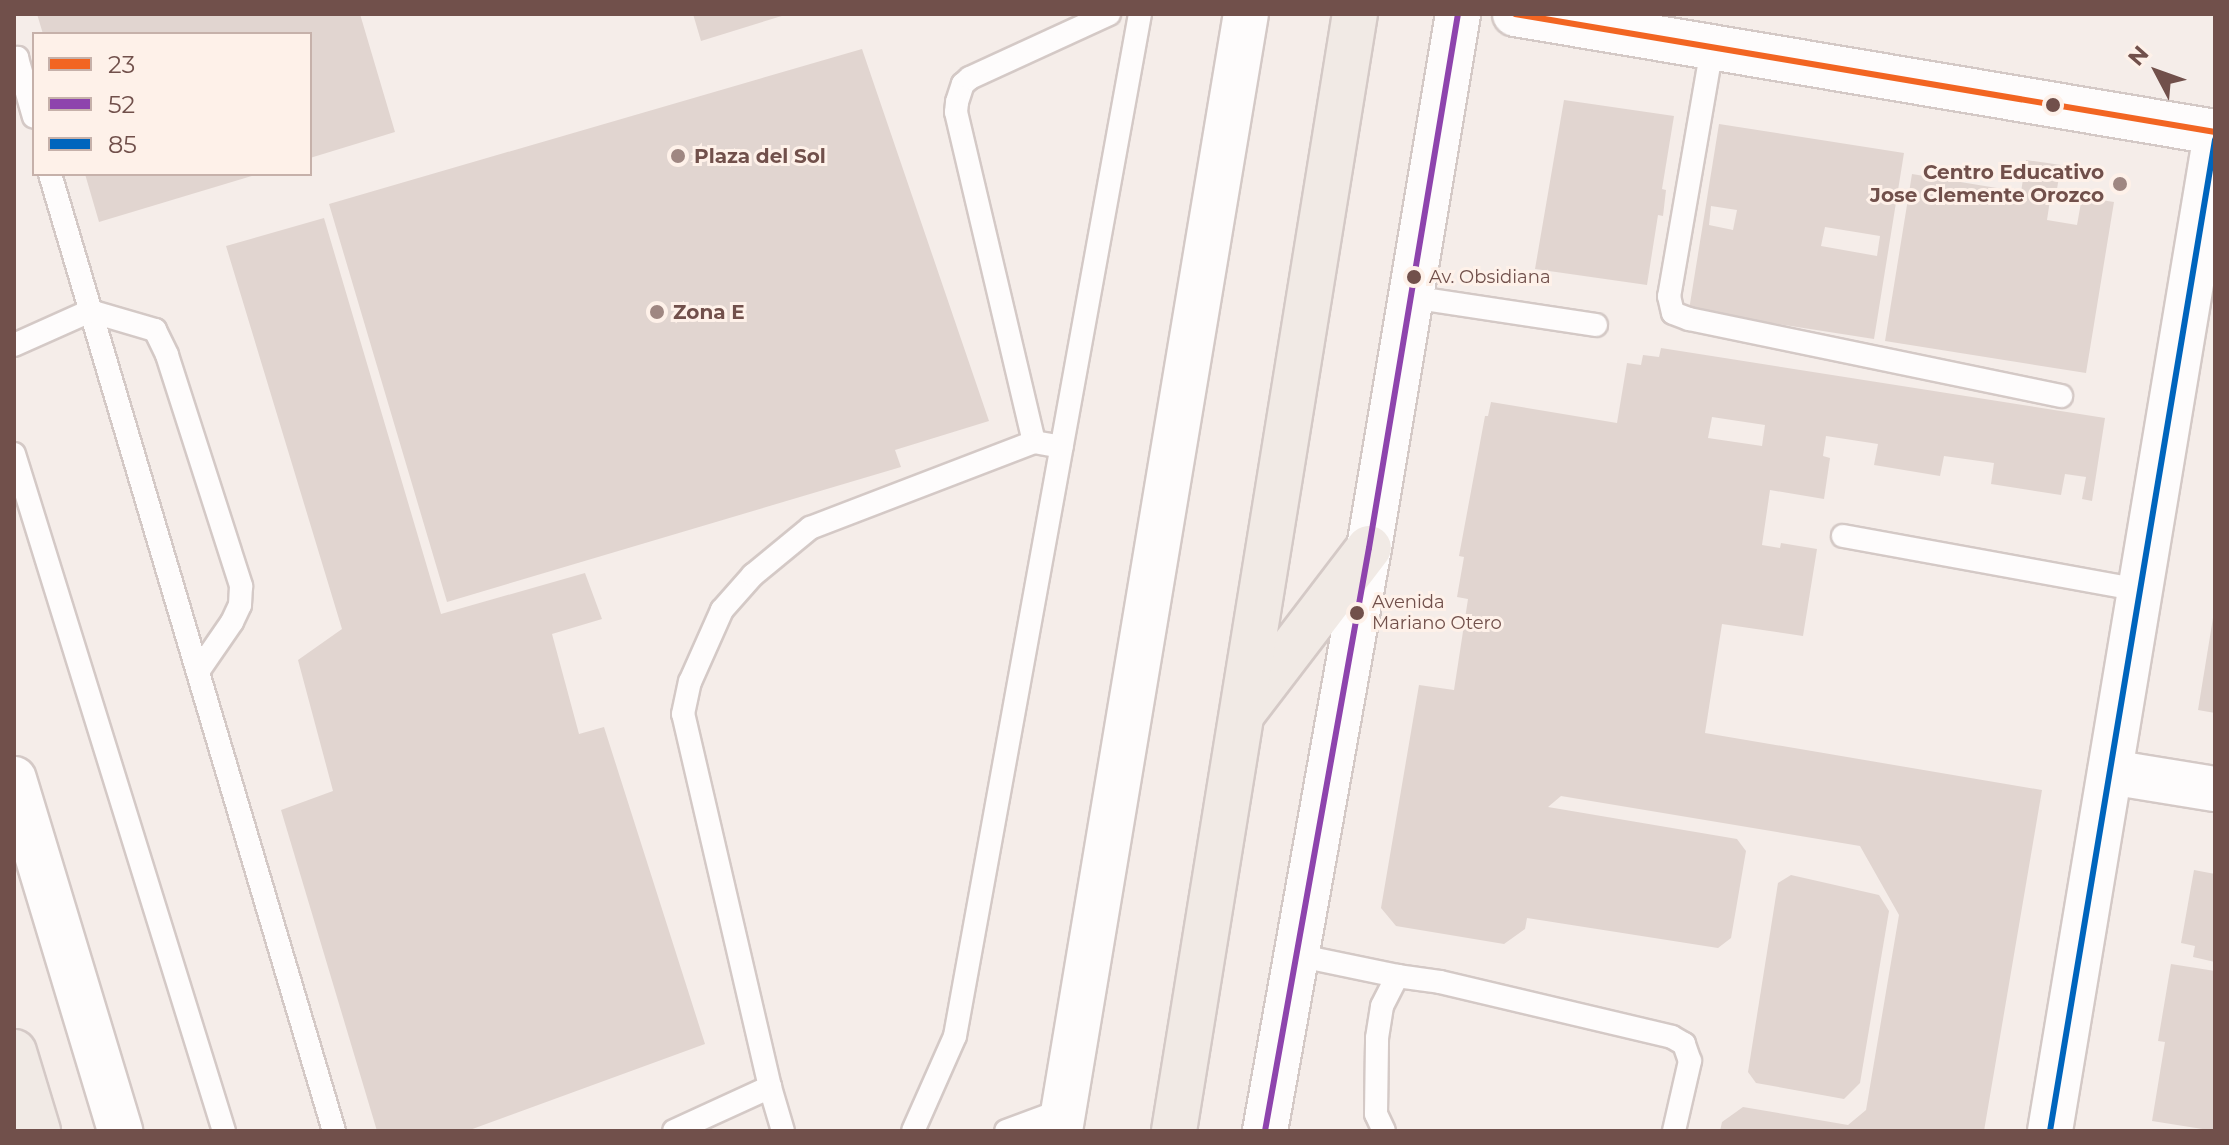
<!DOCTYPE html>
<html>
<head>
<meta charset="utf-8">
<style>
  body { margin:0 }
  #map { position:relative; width:2229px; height:1145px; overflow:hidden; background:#f5ede9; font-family:Montserrat,sans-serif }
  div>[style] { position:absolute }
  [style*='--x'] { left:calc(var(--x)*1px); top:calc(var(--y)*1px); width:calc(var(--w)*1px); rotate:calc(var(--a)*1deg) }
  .building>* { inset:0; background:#e1d5d0 }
  .roads { filter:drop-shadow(2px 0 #d4c9c6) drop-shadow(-2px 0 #d4c9c6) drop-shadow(0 2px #d4c9c6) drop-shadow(0 -2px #d4c9c6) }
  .lane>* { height:22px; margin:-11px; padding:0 11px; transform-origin:11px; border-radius:11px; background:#fefcfc }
  .street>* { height:44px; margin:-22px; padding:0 22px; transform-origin:22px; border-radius:22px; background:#fefcfc }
  .secondary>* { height:44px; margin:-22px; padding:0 22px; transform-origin:22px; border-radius:22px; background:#fefcfc }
  .primary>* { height:44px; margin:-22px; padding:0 22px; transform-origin:22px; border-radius:22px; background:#f1eae5 }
  .bus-1>* { height:6px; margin:-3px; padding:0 3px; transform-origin:3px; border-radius:3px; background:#f26522 }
  .bus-2>* { height:6px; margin:-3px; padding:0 3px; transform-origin:3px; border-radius:3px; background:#8e44ad }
  .bus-3>* { height:6px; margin:-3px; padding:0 3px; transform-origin:3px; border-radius:3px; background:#0065bd }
  .dots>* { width:22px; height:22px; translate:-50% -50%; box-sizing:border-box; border:4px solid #fef1e9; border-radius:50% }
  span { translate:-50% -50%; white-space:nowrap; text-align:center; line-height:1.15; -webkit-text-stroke:6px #fef1e9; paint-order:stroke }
  .bus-label { font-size:18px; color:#71504b }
  .left { translate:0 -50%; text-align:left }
  .poi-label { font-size:20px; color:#71504b; font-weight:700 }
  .right { translate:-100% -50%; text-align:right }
  .frame { position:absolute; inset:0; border:16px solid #71504b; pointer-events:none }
  .legend { position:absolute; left:32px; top:32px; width:280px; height:144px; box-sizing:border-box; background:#fef1e9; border:2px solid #c6b1aa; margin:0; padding:10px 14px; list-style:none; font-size:24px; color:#71504b }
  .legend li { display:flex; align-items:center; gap:16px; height:40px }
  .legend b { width:40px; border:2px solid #c6b1aa }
  .north { position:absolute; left:2117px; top:32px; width:80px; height:80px; -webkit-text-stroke:6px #fef1e9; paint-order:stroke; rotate:311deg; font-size:22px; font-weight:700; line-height:32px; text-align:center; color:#71504b }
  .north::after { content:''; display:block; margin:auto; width:28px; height:36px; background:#71504b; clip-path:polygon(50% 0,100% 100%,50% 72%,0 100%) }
</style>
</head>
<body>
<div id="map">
  <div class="building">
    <div style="clip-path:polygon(37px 14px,360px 14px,395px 132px,310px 158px,310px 34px,43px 34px)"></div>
    <div style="clip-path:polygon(693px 14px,785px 14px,785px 15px,701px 41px)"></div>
    <div style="clip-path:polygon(862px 49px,989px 421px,895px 450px,901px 467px,447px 602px,329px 204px)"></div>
    <div style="clip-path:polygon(1564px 100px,1674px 116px,1662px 189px,1666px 190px,1663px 216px,1658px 215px,1647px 285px,1535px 269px)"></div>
    <div style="clip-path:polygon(evenodd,1719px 124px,1904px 153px,1874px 339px,1689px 310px,1719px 124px,1711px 206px,1737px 210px,1733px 230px,1709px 225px,1711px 206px,1719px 124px,1825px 227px,1880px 236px,1877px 256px,1821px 246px,1825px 227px)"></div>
    <div style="clip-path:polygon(2026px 160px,2061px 165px,2055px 201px,2050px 200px,2047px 220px,2077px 225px,2082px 197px,2114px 202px,2086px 373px,1885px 341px,1912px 174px,2021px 192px)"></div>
    <div style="clip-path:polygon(85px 174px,255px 174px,255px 175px,99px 222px)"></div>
    <div style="clip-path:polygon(324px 218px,441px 614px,585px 573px,602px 619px,552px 634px,579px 734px,604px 727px,705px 1044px,467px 1131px,377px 1131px,281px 810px,333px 791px,298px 660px,342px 629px,226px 246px)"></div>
    <div style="clip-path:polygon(evenodd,1661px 348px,2105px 418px,2092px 501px,2082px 499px,2086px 477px,2065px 474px,2061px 495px,1991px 484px,1994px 463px,1944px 456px,1940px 476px,1874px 465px,1878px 444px,1826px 436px,1823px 456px,1830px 458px,1824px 499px,1770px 490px,1762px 545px,1780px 548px,1781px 543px,1817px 549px,1803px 636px,1722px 624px,1705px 733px,2042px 790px,1984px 1131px,1720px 1131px,1722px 1122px,1743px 1107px,1848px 1125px,1866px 1110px,1899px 915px,1860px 846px,1561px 796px,1548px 807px,1737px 839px,1746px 851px,1731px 938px,1718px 948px,1527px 918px,1525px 929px,1504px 944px,1396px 926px,1381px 908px,1419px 685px,1454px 690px,1468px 599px,1457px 597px,1464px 557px,1459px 556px,1485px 416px,1488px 416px,1491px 402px,1617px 423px,1627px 363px,1641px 365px,1643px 355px,1659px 357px,1661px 348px,1712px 417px,1765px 425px,1762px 446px,1708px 438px,1712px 417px)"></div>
    <div style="clip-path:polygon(2213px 618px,2215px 618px,2215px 713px,2198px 710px)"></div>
    <div style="clip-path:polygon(2194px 870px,2215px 874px,2215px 962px,2193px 957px,2195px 946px,2181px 943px)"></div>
    <div style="clip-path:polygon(1791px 875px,1879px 895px,1889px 911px,1860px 1083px,1844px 1099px,1756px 1083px,1748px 1072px,1778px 883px)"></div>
    <div style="clip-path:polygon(2171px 964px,2215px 971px,2215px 1131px,2152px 1121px,2165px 1042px,2158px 1041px)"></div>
  </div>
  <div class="roads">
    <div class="lane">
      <div style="--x:1712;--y:48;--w:252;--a:99.8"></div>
      <div style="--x:1669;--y:296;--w:17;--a:77"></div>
      <div style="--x:1673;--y:313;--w:17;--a:21"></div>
      <div style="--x:1689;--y:319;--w:380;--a:11.7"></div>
      <div style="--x:14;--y:60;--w:4;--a:-34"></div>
      <div style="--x:17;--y:58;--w:61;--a:73.9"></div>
      <div style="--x:50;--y:174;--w:998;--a:73.47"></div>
      <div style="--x:1411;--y:297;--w:187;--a:8.6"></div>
      <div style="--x:14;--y:345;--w:83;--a:-24.1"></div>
      <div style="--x:90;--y:311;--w:68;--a:16.3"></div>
      <div style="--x:155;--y:330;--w:28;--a:64"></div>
      <div style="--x:167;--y:355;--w:243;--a:72.2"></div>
      <div style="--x:241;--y:586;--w:19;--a:93"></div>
      <div style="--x:240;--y:605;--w:19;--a:115"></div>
      <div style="--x:232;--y:622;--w:58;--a:124.5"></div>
      <div style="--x:1034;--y:442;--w:339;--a:-103.3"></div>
      <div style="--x:956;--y:112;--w:10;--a:-84"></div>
      <div style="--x:957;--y:102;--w:19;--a:-72"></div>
      <div style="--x:963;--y:84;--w:9;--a:-41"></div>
      <div style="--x:970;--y:78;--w:153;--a:-24.7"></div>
      <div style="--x:14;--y:454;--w:709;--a:72.77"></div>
      <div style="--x:1843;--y:536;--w:302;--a:10.3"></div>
      <div style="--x:1296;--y:955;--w:103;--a:11.7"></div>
      <div style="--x:674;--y:1131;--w:106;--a:-24.6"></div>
      <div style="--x:783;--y:1131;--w:46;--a:-106.5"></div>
      <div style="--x:770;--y:1087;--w:383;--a:-103.1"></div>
      <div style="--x:683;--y:714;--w:33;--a:-78"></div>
      <div style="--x:690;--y:682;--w:79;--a:-66"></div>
      <div style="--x:722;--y:610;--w:47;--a:-48.5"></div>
      <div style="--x:753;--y:575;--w:74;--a:-39.5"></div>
      <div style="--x:810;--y:528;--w:240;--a:-21"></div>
      <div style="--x:1034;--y:442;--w:28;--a:10"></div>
      <div style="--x:913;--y:1131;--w:104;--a:-66.1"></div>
      <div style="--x:955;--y:1036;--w:1039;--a:-79.74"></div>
      <div style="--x:1006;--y:1131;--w:61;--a:-20.2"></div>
      <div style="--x:1384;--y:1131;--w:19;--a:-115"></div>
      <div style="--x:1376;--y:1114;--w:76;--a:-89.2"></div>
      <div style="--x:1377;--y:1038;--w:32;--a:-81"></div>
      <div style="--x:1382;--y:1006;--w:34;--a:-63"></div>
      <div style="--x:1397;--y:976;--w:43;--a:7.9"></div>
      <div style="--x:1440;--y:982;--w:238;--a:13.3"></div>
      <div style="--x:1672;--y:1037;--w:14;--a:30"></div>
      <div style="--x:1684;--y:1044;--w:18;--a:71"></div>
      <div style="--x:1690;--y:1061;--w:72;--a:102.9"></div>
    </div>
    <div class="street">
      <div style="--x:2110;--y:772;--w:106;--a:9.2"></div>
      <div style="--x:2050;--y:1131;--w:1005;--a:-80.55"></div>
    </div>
    <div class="secondary">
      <div style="--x:1515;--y:14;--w:710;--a:9.57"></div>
      <div style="--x:14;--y:779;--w:368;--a:73.2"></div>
      <div style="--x:1060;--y:1131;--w:1132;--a:-80.55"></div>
      <div style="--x:1265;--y:1131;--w:592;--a:-79.89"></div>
      <div style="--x:1369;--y:548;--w:541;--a:-80.54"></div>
    </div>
    <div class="primary">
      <div style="--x:1245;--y:710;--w:204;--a:-52.6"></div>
      <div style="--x:14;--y:1052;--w:83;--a:73.1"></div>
      <div style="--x:1174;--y:1131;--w:1132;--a:-80.8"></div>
    </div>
  </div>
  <div class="bus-1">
    <div style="--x:1515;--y:14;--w:710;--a:9.57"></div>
  </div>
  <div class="bus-2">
    <div style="--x:1265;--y:1131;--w:592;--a:-79.89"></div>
    <div style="--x:1369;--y:548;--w:541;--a:-80.54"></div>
  </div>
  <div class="bus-3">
    <div style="--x:2050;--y:1131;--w:1005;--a:-80.55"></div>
  </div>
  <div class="dots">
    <div style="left:2053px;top:105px;background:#71504b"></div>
    <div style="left:678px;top:156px;background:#9f8782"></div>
    <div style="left:2120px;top:184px;background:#9f8782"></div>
    <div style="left:1414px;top:277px;background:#71504b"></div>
    <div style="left:657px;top:312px;background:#9f8782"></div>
    <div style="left:1357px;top:613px;background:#71504b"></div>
  </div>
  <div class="bus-label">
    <span class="left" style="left:1429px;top:277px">Av. Obsidiana</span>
    <span class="left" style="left:1372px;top:613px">Avenida<br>Mariano Otero</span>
  </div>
  <div class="poi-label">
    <span class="left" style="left:694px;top:156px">Plaza del Sol</span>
    <span class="right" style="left:2104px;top:184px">Centro Educativo<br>Jose Clemente Orozco</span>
    <span class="left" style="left:673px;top:312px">Zona E</span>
  </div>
  <div class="frame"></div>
  <ul class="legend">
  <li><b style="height:10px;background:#f26522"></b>23</li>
  <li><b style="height:10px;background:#8e44ad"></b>52</li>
  <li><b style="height:10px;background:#0065bd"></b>85</li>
  </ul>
  <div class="north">N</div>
</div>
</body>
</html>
